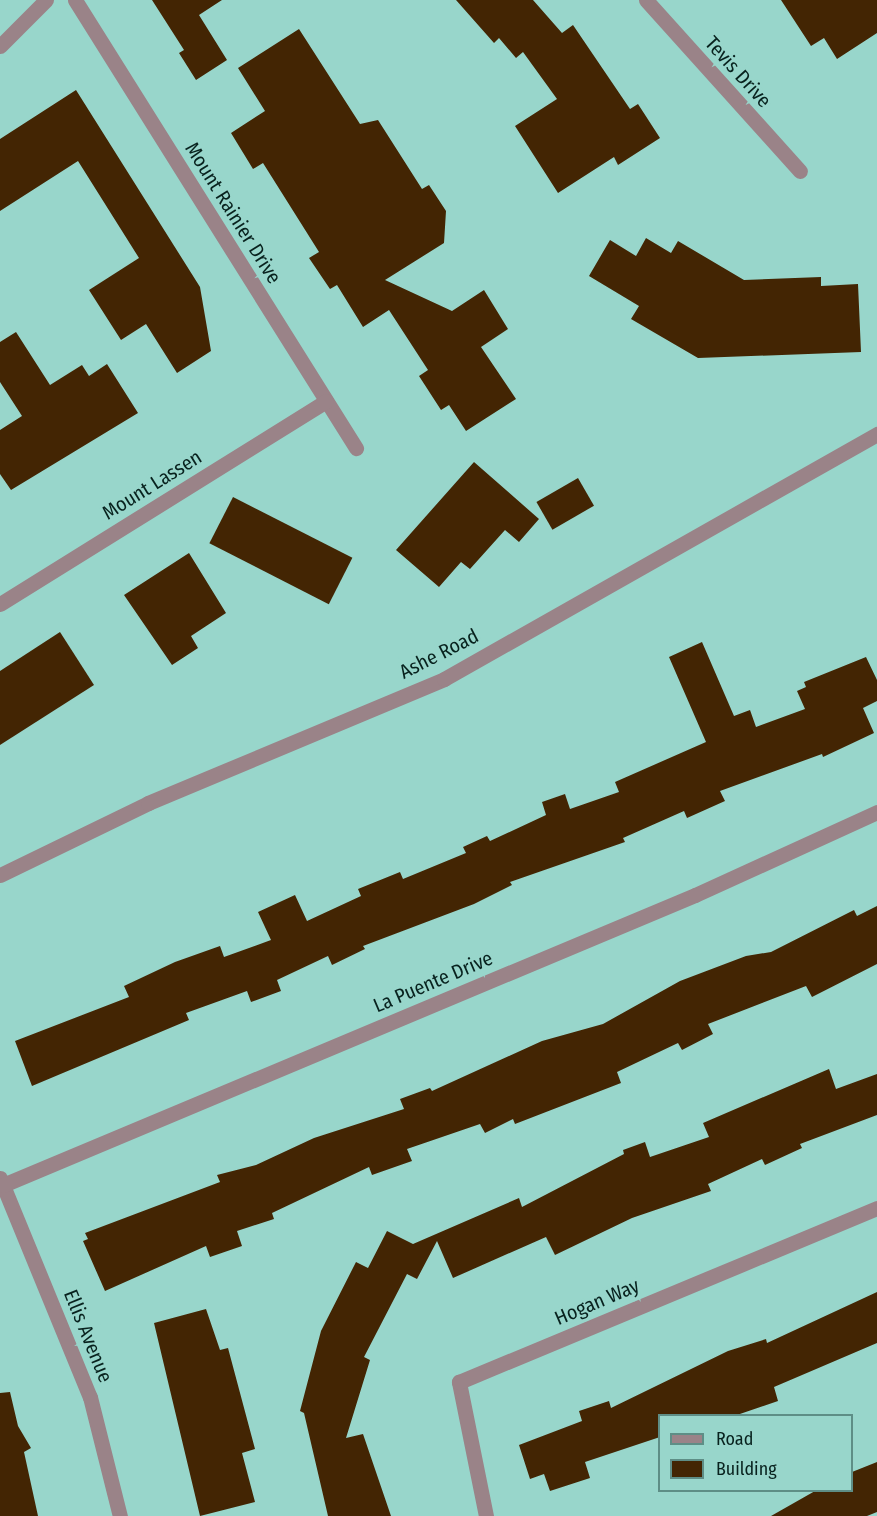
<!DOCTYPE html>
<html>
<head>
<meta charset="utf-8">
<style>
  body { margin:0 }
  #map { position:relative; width:877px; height:1516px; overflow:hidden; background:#98d6cb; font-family:"Fira Sans Condensed",sans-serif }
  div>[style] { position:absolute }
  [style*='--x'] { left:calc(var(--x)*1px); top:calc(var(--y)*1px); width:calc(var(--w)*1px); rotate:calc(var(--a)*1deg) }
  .building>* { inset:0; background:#432503; transform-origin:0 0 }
  .minor>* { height:15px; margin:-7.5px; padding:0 7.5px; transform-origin:7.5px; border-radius:7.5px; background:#9a8388 }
  .tertiary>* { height:15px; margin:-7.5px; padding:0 7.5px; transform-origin:7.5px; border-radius:7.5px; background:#9a8388 }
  span { translate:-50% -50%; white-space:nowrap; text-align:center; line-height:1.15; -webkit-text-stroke:6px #98d6cb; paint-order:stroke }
  .street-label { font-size:20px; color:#08221e }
  .legend { position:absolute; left:658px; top:1414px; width:195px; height:78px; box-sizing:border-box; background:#98d6cb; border:2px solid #5e8e86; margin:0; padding:8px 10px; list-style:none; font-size:18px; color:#08221e }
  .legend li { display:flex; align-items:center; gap:12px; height:30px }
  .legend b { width:30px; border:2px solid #5e8e86 }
</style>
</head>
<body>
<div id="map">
  <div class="building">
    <div style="clip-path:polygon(152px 0,222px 0,199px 15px,227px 60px,196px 80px,179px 53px,184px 50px)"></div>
    <div style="clip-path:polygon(456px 0,533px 0,562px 33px,573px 25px,630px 109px,638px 104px,660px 138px,618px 165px,614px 157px,558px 193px,515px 126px,557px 99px,523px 52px,516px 58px,499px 38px,494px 43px)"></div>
    <div style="clip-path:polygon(781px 0,877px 0,877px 33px,837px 59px,824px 38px,811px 46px)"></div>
    <div style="clip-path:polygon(299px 29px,360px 124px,378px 120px,422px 189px,429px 185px,446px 211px,444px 243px,385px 280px,452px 311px,484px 290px,508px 329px,481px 347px,516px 399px,466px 431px,449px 405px,441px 410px,419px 376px,428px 370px,389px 310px,363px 327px,337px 285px,330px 289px,309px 258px,319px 252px,263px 163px,253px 169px,231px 133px,265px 111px,238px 68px)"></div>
    <div style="clip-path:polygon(76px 90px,200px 287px,211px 351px,177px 373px,146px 324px,121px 340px,89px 290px,139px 258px,78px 161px,0 211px,0 139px)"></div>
    <div style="clip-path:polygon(646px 238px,671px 253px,678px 241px,744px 280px,821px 277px,821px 286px,858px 284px,861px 352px,698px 358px,631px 319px,639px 306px,589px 276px,610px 240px,636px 256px)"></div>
    <div style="clip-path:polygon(16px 332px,50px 385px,82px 365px,89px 376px,107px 364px,138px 413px,11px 490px,0 474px,0 430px,22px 416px,0 382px,0 342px)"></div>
    <div style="clip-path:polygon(474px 462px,539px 519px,519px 542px,505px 530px,470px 569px,461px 562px,439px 587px,396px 550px)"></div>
    <div style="left:578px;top:478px;width:32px;height:48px;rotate:60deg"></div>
    <div style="left:233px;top:497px;width:134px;height:52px;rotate:27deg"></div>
    <div style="clip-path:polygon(189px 553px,226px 613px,191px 636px,198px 648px,172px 665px,124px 595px)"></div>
    <div style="clip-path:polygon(60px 632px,94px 685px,0 745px,0 671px)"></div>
    <div style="clip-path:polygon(702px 642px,734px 716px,750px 710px,756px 727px,805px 709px,797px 691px,806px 687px,804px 682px,866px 657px,877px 680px,877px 701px,863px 708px,874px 733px,823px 757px,822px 754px,720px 791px,725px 801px,687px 818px,684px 811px,623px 838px,625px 842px,510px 882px,512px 885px,474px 904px,363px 946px,365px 949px,332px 965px,328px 956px,277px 980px,281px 991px,251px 1002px,247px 991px,186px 1013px,189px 1020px,32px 1086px,15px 1041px,129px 997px,124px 986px,175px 962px,220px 946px,224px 957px,271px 940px,258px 912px,295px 895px,307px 921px,361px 896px,358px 889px,400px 872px,403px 879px,466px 853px,463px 847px,487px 836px,490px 841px,546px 815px,542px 802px,565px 794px,570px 809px,619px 792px,615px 782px,706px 742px,669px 657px)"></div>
    <div style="clip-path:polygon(877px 906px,877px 964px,812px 997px,806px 986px,708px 1024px,713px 1034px,682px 1050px,678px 1043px,617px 1072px,621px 1083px,515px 1124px,513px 1119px,485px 1133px,480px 1124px,407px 1149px,412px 1161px,372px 1175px,369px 1167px,272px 1213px,274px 1219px,237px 1231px,242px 1246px,210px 1257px,206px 1246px,105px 1291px,83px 1241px,88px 1239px,85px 1233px,220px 1182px,217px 1175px,256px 1165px,314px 1138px,404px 1109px,400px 1099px,430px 1088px,432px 1091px,542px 1041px,603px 1024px,680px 981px,746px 956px,771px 952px,854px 910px,857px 916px)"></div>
    <div style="clip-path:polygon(829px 1069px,836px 1089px,877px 1074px,877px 1115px,800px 1144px,802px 1148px,765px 1165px,762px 1159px,708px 1184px,711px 1191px,632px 1218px,555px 1255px,546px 1237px,453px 1278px,437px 1241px,417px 1279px,407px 1274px,364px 1357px,370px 1360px,346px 1438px,363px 1434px,391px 1516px,328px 1516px,304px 1413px,300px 1411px,321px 1331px,356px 1262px,368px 1268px,387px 1231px,413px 1244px,519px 1198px,522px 1207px,624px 1154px,623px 1150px,645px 1142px,650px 1157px,709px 1137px,703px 1123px)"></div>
    <div style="clip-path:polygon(877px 1292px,877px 1343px,774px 1387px,778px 1401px,734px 1416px,660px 1416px,660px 1437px,585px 1462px,590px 1478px,550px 1491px,544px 1474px,530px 1479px,519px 1445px,582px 1421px,579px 1411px,609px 1401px,611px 1408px,728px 1351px,766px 1339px,767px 1343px)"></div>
    <div style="clip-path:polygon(206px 1309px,220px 1350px,228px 1348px,255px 1449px,242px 1453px,255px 1502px,200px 1516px,154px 1323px)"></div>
    <div style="clip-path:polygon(10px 1392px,18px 1426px,31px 1448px,24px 1452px,38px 1516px,0 1516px,0 1393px)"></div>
    <div style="clip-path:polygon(877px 1462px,877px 1512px,867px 1516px,771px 1516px,815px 1491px,852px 1491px,852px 1472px)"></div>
  </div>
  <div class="minor">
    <div style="--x:75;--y:0;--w:529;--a:57.9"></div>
    <div style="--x:646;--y:0;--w:230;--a:48"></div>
    <div style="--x:0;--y:46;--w:65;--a:-45"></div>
    <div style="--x:0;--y:604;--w:384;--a:-31.9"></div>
    <div style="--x:0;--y:1178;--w:237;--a:67.7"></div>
    <div style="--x:90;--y:1397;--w:123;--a:75.9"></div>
    <div style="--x:3;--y:1185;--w:750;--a:-22.74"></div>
    <div style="--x:695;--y:895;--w:200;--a:-24.5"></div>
    <div style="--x:486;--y:1516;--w:137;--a:-101.4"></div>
    <div style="--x:459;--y:1382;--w:453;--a:-22.6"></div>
  </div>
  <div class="tertiary">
    <div style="--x:0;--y:875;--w:165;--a:-25.9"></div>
    <div style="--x:148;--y:803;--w:321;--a:-22.7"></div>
    <div style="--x:444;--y:679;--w:498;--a:-29.5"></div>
  </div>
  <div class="street-label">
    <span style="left:738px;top:72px;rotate:48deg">Tevis Drive</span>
    <span style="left:233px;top:213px;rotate:58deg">Mount Rainier Drive</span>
    <span style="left:152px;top:485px;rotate:-32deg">Mount Lassen</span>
    <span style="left:439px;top:654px;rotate:-27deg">Ashe Road</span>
    <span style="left:433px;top:982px;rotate:-23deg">La Puente Drive</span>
    <span style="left:597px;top:1302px;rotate:-23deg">Hogan Way</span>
    <span style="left:88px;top:1336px;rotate:68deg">Ellis Avenue</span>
  </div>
  <ul class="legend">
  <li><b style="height:8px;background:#9a8388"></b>Road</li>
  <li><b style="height:16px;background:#432503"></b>Building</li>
  </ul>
</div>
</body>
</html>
